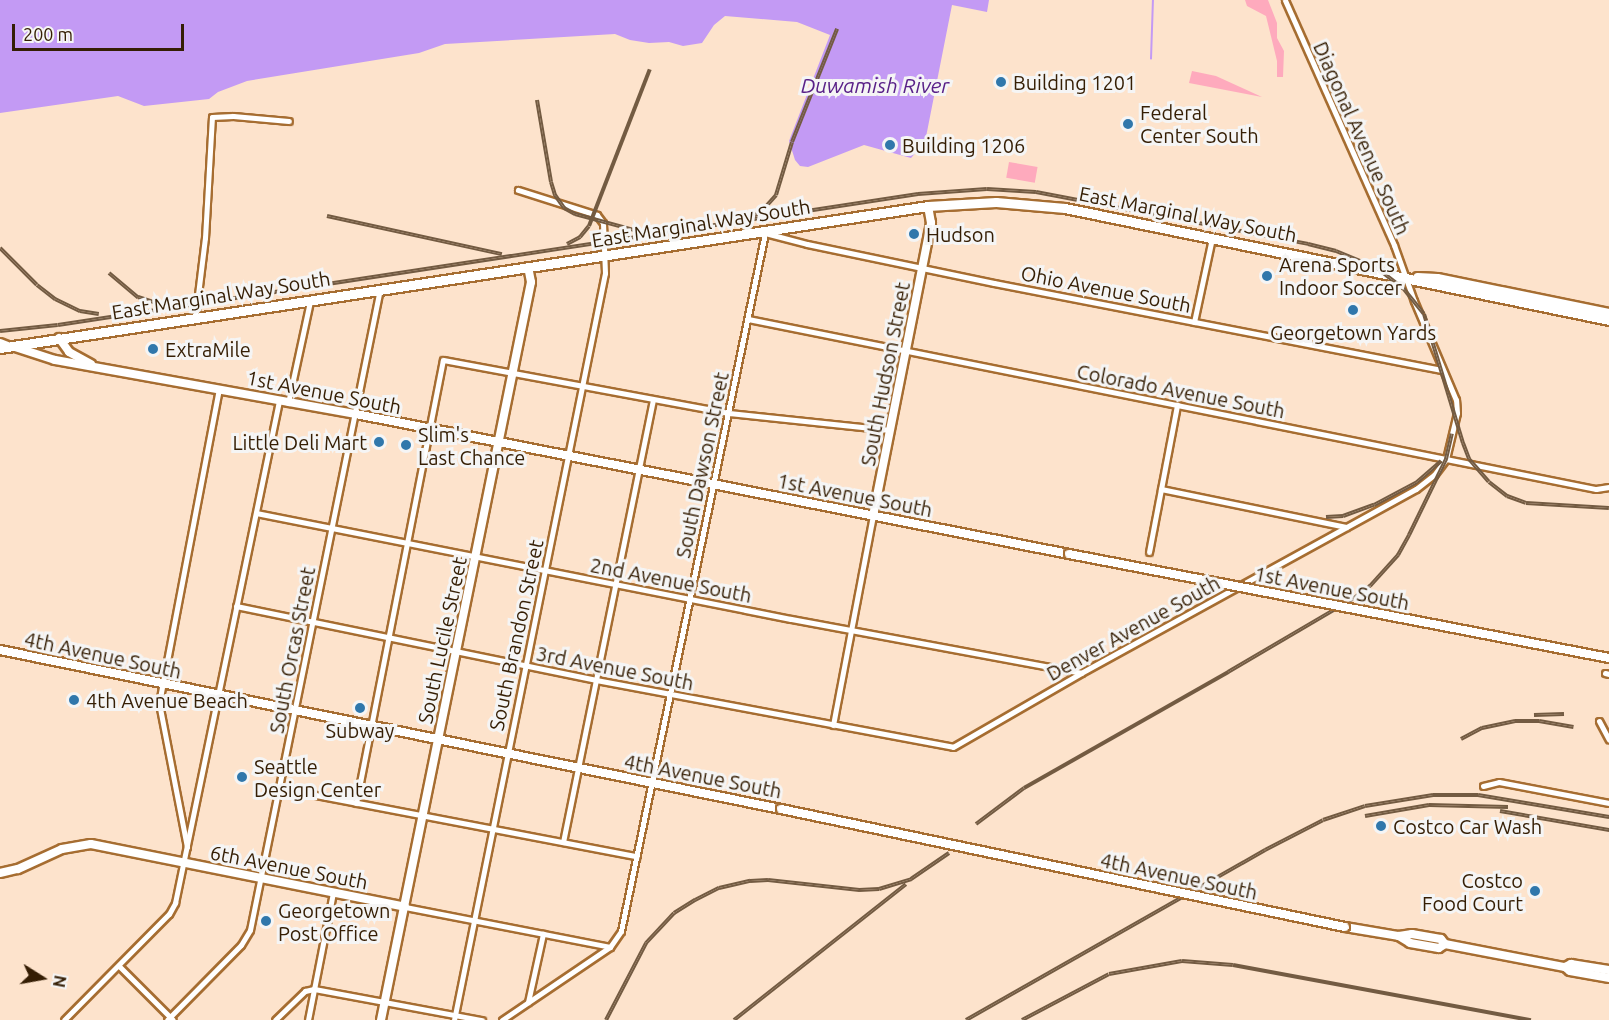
<!DOCTYPE html>
<html>
<head>
<meta charset="utf-8">
<style>
  body { margin:0 }
  #map { position:relative; width:1609px; height:1020px; overflow:hidden; background:#fde3cc; font-family:Ubuntu,sans-serif }
  div>[style] { position:absolute }
  [style*='--x'] { left:calc(var(--x)*1px); top:calc(var(--y)*1px); width:calc(var(--w)*1px); rotate:calc(var(--a)*1deg) }
  .green>* { inset:0; background:#feaabd; transform-origin:0 0 }
  .water>* { inset:0; background:#c39af4 }
  .stream>* { height:1.5px; margin:-0.75px; padding:0 0.75px; transform-origin:0.75px; border-radius:0.75px; background:#c39af4 }
  .roads { filter:drop-shadow(2px 0 #a66d31) drop-shadow(-2px 0 #a66d31) drop-shadow(0 2px #a66d31) drop-shadow(0 -2px #a66d31) }
  .street>* { height:5px; margin:-2.5px; padding:0 2.5px; transform-origin:2.5px; border-radius:2.5px; background:#fff }
  .secondary>* { height:8px; margin:-4px; padding:0 4px; transform-origin:4px; border-radius:4px; background:#fff }
  .primary>* { height:8px; margin:-4px; padding:0 4px; transform-origin:4px; border-radius:4px; background:#fff }
  .highway>* { height:9px; margin:-4.5px; padding:0 4.5px; transform-origin:4.5px; border-radius:4.5px; background:#fff }
  .rail>* { height:4px; margin-top:-2px; transform-origin:0; background:repeating-linear-gradient(90deg,#f5f5f5 0 4.5px,#735b42 0 9px); box-sizing:border-box; border-block:2px solid #735b42 }
  .bridges { filter:drop-shadow(2px 0 #a66d31) drop-shadow(-2px 0 #a66d31) drop-shadow(0 2px #a66d31) drop-shadow(0 -2px #a66d31) }
  .primary-bridge>* { height:8px; margin:-4px; padding:0 4px; transform-origin:4px; border-radius:4px; background:#fff }
  .dots>* { width:16px; height:16px; translate:-50% -50%; box-sizing:border-box; border:3px solid #f5f5f5; border-radius:50% }
  span { translate:-50% -50%; white-space:nowrap; text-align:center; line-height:1.15; -webkit-text-stroke:6px #f5f5f5; paint-order:stroke }
  .poi-label { font-size:20px; color:#351e04 }
  .left { translate:0 -50%; text-align:left }
  .right { translate:-100% -50%; text-align:right }
  .street-label { font-size:20px; color:#351e04 }
  .water-label { font-size:21px; color:#592188; font-style:italic }
  .north { position:absolute; left:12px; top:948px; width:60px; height:60px; -webkit-text-stroke:4px #f5f5f5; paint-order:stroke; rotate:101deg; font-size:16px; font-weight:700; line-height:24px; text-align:center; color:#351e04 }
  .north::after { content:''; display:block; margin:auto; width:21px; height:27px; background:#351e04; clip-path:polygon(50% 0,100% 100%,50% 72%,0 100%) }
  .scale { position:absolute; left:12px; top:24px; width:172px; height:27px; box-sizing:border-box; border:3px solid #351e04; border-top:0; padding-left:8px; font-size:18px; line-height:21px; white-space:nowrap; color:#351e04; -webkit-text-stroke:4px #f5f5f5; paint-order:stroke }
</style>
</head>
<body>
<div id="map">
  <div class="green">
    <div style="clip-path:polygon(1245px 0,1268px 0,1277px 23px,1277px 38px,1284px 51px,1283px 77px,1277px 77px,1277px 61px,1266px 16px,1247px 6px)"></div>
    <div style="clip-path:polygon(1192px 71px,1216px 76px,1262px 97px,1189px 83px)"></div>
    <div style="left:1009px;top:162px;width:29px;height:16px;rotate:10deg"></div>
  </div>
  <div class="water">
    <div style="clip-path:polygon(0 0,989px 0,987px 12px,952px 5px,925px 142px,911px 158px,864px 145px,808px 167px,800px 166px,795px 160px,789px 141px,830px 35px,797px 22px,725px 16px,714px 25px,702px 43px,683px 46px,669px 42px,649px 43px,630px 40px,615px 34px,445px 44px,419px 53px,247px 81px,218px 92px,209px 99px,144px 106px,118px 96px,0 113px)"></div>
  </div>
  <div class="stream">
    <div style="--x:1151;--y:59;--w:59;--a:-88.1"></div>
  </div>
  <div class="roads">
    <div class="street">
      <div style="--x:195;--y:319;--w:82;--a:-83"></div>
      <div style="--x:205;--y:238;--w:121;--a:-86.7"></div>
      <div style="--x:212;--y:117;--w:21;--a:-3"></div>
      <div style="--x:233;--y:116;--w:56;--a:5.1"></div>
      <div style="--x:748;--y:319;--w:865;--a:11.34"></div>
      <div style="--x:1596;--y:489;--w:13;--a:-9"></div>
      <div style="--x:1194;--y:322;--w:86;--a:-77.9"></div>
      <div style="--x:0;--y:341;--w:11;--a:22"></div>
      <div style="--x:288;--y:403;--w:104;--a:-77.8"></div>
      <div style="--x:1161;--y:489;--w:189;--a:11.6"></div>
      <div style="--x:256;--y:513;--w:545;--a:11.21"></div>
      <div style="--x:791;--y:619;--w:295;--a:10.5"></div>
      <div style="--x:1149;--y:552;--w:150;--a:-79.2"></div>
      <div style="--x:236;--y:606;--w:368;--a:11.6"></div>
      <div style="--x:596;--y:680;--w:363;--a:10.6"></div>
      <div style="--x:953;--y:747;--w:148;--a:-30"></div>
      <div style="--x:1081;--y:673;--w:382;--a:-28.8"></div>
      <div style="--x:1416;--y:489;--w:23;--a:-38"></div>
      <div style="--x:1434;--y:475;--w:20;--a:-53"></div>
      <div style="--x:1446;--y:459;--w:47;--a:-76.6"></div>
      <div style="--x:1457;--y:413;--w:13;--a:-94"></div>
      <div style="--x:1456;--y:400;--w:108;--a:-113"></div>
      <div style="--x:1414;--y:301;--w:59;--a:-109.7"></div>
      <div style="--x:1394;--y:245;--w:268;--a:-114"></div>
      <div style="--x:1605;--y:673;--w:4;--a:14"></div>
      <div style="--x:1599;--y:721;--w:21;--a:62"></div>
      <div style="--x:833;--y:725;--w:213;--a:-79.2"></div>
      <div style="--x:1483;--y:786;--w:16;--a:-14"></div>
      <div style="--x:1499;--y:782;--w:112;--a:10.8"></div>
      <div style="--x:279;--y:788;--w:364;--a:10.8"></div>
      <div style="--x:356;--y:803;--w:451;--a:-78.9"></div>
      <div style="--x:443;--y:360;--w:291;--a:10.5"></div>
      <div style="--x:729;--y:413;--w:162;--a:6"></div>
      <div style="--x:563;--y:842;--w:450;--a:-78.5"></div>
      <div style="--x:187;--y:847;--w:147;--a:-101"></div>
      <div style="--x:159;--y:703;--w:320;--a:-79.2"></div>
      <div style="--x:405;--y:907;--w:209;--a:11"></div>
      <div style="--x:119;--y:966;--w:76;--a:45"></div>
      <div style="--x:528;--y:1002;--w:70;--a:-77.6"></div>
      <div style="--x:64;--y:1020;--w:149;--a:-45.3"></div>
      <div style="--x:169;--y:914;--w:13;--a:-61"></div>
      <div style="--x:175;--y:903;--w:513;--a:-78.3"></div>
      <div style="--x:167;--y:1020;--w:105;--a:-45.4"></div>
      <div style="--x:241;--y:945;--w:17;--a:-59"></div>
      <div style="--x:250;--y:930;--w:654;--a:-78.54"></div>
      <div style="--x:275;--y:1020;--w:42;--a:-44"></div>
      <div style="--x:305;--y:991;--w:9;--a:-13"></div>
      <div style="--x:314;--y:989;--w:171;--a:10.5"></div>
      <div style="--x:308;--y:1020;--w:129;--a:-78.9"></div>
      <div style="--x:454;--y:1020;--w:762;--a:-78.57"></div>
      <div style="--x:605;--y:273;--w:50;--a:-92.3"></div>
      <div style="--x:603;--y:223;--w:10;--a:-127"></div>
      <div style="--x:597;--y:215;--w:83;--a:-162.4"></div>
      <div style="--x:502;--y:1020;--w:130;--a:-34.1"></div>
      <div style="--x:610;--y:947;--w:19;--a:-55"></div>
      <div style="--x:621;--y:931;--w:713;--a:-78.34"></div>
      <div style="--x:765;--y:233;--w:43;--a:14.7"></div>
      <div style="--x:807;--y:244;--w:191;--a:11.8"></div>
      <div style="--x:994;--y:283;--w:456;--a:11"></div>
    </div>
    <div class="secondary">
      <div style="--x:873;--y:516;--w:299;--a:-78.8"></div>
      <div style="--x:931;--y:223;--w:17;--a:-100"></div>
      <div style="--x:0;--y:873;--w:18;--a:-13"></div>
      <div style="--x:18;--y:869;--w:48;--a:-24.4"></div>
      <div style="--x:62;--y:849;--w:29;--a:-10"></div>
      <div style="--x:91;--y:844;--w:320;--a:11.3"></div>
      <div style="--x:381;--y:1020;--w:753;--a:-78.51"></div>
      <div style="--x:531;--y:282;--w:15;--a:-101"></div>
    </div>
    <div class="primary">
      <div style="--x:59;--y:338;--w:17;--a:54"></div>
      <div style="--x:69;--y:352;--w:25;--a:29"></div>
      <div style="--x:15;--y:347;--w:42;--a:18"></div>
      <div style="--x:55;--y:360;--w:306;--a:10.2"></div>
      <div style="--x:356;--y:414;--w:727;--a:11.11"></div>
      <div style="--x:0;--y:650;--w:797;--a:11.51"></div>
      <div style="--x:1345;--y:927;--w:55;--a:9.5"></div>
      <div style="--x:1399;--y:936;--w:13;--a:32"></div>
      <div style="--x:1410;--y:943;--w:29;--a:10"></div>
      <div style="--x:1439;--y:948;--w:7;--a:-34"></div>
      <div style="--x:1399;--y:936;--w:13;--a:-9"></div>
      <div style="--x:1412;--y:934;--w:29;--a:10"></div>
      <div style="--x:1441;--y:939;--w:6;--a:51"></div>
      <div style="--x:1445;--y:944;--w:122;--a:10.9"></div>
      <div style="--x:1565;--y:967;--w:6;--a:39"></div>
      <div style="--x:1570;--y:971;--w:40;--a:10"></div>
      <div style="--x:1565;--y:967;--w:7;--a:-27"></div>
      <div style="--x:1571;--y:964;--w:38;--a:9"></div>
    </div>
    <div class="highway">
      <div style="--x:1417;--y:277;--w:20;--a:3"></div>
      <div style="--x:1437;--y:278;--w:176;--a:11.5"></div>
      <div style="--x:0;--y:348;--w:939;--a:-8.7"></div>
      <div style="--x:928;--y:206;--w:68;--a:-3.4"></div>
      <div style="--x:996;--y:202;--w:69;--a:5"></div>
      <div style="--x:1065;--y:208;--w:555;--a:11.63"></div>
    </div>
  </div>
  <div class="rail">
    <div style="--x:537;--y:100;--w:83;--a:80.3"></div>
    <div style="--x:551;--y:182;--w:14;--a:73"></div>
    <div style="--x:555;--y:195;--w:16;--a:55"></div>
    <div style="--x:564;--y:208;--w:13;--a:29"></div>
    <div style="--x:575;--y:214;--w:73;--a:15.2"></div>
    <div style="--x:327;--y:216;--w:179;--a:12.3"></div>
    <div style="--x:749;--y:217;--w:12;--a:-20"></div>
    <div style="--x:760;--y:213;--w:24;--a:-48"></div>
    <div style="--x:776;--y:195;--w:55;--a:-73.2"></div>
    <div style="--x:792;--y:142;--w:122;--a:-68.3"></div>
    <div style="--x:567;--y:244;--w:15;--a:-28"></div>
    <div style="--x:580;--y:237;--w:14;--a:-51"></div>
    <div style="--x:589;--y:226;--w:168;--a:-68.8"></div>
    <div style="--x:0;--y:248;--w:52;--a:45"></div>
    <div style="--x:37;--y:285;--w:23;--a:38"></div>
    <div style="--x:55;--y:299;--w:28;--a:26"></div>
    <div style="--x:80;--y:311;--w:19;--a:9"></div>
    <div style="--x:109;--y:273;--w:38;--a:40"></div>
    <div style="--x:138;--y:297;--w:28;--a:18"></div>
    <div style="--x:0;--y:331;--w:58;--a:-5.9"></div>
    <div style="--x:58;--y:325;--w:870;--a:-8.66"></div>
    <div style="--x:918;--y:194;--w:69;--a:-4.1"></div>
    <div style="--x:987;--y:189;--w:49;--a:3.5"></div>
    <div style="--x:1036;--y:192;--w:277;--a:10.8"></div>
    <div style="--x:1308;--y:244;--w:29;--a:14"></div>
    <div style="--x:1336;--y:251;--w:44;--a:22.5"></div>
    <div style="--x:1377;--y:268;--w:33;--a:38"></div>
    <div style="--x:1403;--y:288;--w:33;--a:51"></div>
    <div style="--x:1424;--y:314;--w:135;--a:73.2"></div>
    <div style="--x:1463;--y:443;--w:17;--a:69"></div>
    <div style="--x:1469;--y:459;--w:30;--a:49"></div>
    <div style="--x:1489;--y:482;--w:23;--a:38"></div>
    <div style="--x:1507;--y:496;--w:20;--a:20"></div>
    <div style="--x:1526;--y:503;--w:83;--a:3.4"></div>
    <div style="--x:1326;--y:517;--w:17;--a:-3"></div>
    <div style="--x:1343;--y:516;--w:33;--a:-20"></div>
    <div style="--x:1374;--y:505;--w:49;--a:-28.1"></div>
    <div style="--x:1417;--y:482;--w:32;--a:-41"></div>
    <div style="--x:1534;--y:715;--w:30;--a:-2"></div>
    <div style="--x:1461;--y:739;--w:24;--a:-28"></div>
    <div style="--x:1482;--y:728;--w:34;--a:-12"></div>
    <div style="--x:1515;--y:721;--w:24;--a:0"></div>
    <div style="--x:1539;--y:721;--w:35;--a:10"></div>
    <div style="--x:1500;--y:811;--w:111;--a:9.9"></div>
    <div style="--x:1365;--y:816;--w:65;--a:-9.8"></div>
    <div style="--x:1429;--y:805;--w:79;--a:1.5"></div>
    <div style="--x:976;--y:824;--w:60;--a:-36.9"></div>
    <div style="--x:1024;--y:788;--w:235;--a:-29.6"></div>
    <div style="--x:1228;--y:672;--w:146;--a:-30.4"></div>
    <div style="--x:1354;--y:598;--w:20;--a:-37"></div>
    <div style="--x:1370;--y:586;--w:42;--a:-47.9"></div>
    <div style="--x:1398;--y:555;--w:23;--a:-61"></div>
    <div style="--x:1409;--y:535;--w:85;--a:-64"></div>
    <div style="--x:1446;--y:459;--w:26;--a:-77"></div>
    <div style="--x:606;--y:1020;--w:87;--a:-62.5"></div>
    <div style="--x:646;--y:943;--w:41;--a:-47"></div>
    <div style="--x:674;--y:913;--w:25;--a:-32"></div>
    <div style="--x:695;--y:900;--w:27;--a:-27"></div>
    <div style="--x:719;--y:888;--w:32;--a:-13"></div>
    <div style="--x:750;--y:881;--w:18;--a:-3"></div>
    <div style="--x:768;--y:880;--w:92;--a:6.3"></div>
    <div style="--x:859;--y:890;--w:20;--a:-3"></div>
    <div style="--x:879;--y:889;--w:34;--a:-17"></div>
    <div style="--x:911;--y:879;--w:46;--a:-34.4"></div>
    <div style="--x:734;--y:1020;--w:219;--a:-38.3"></div>
    <div style="--x:966;--y:1020;--w:344;--a:-29.6"></div>
    <div style="--x:1265;--y:850;--w:65;--a:-27.3"></div>
    <div style="--x:1323;--y:820;--w:44;--a:-18.4"></div>
    <div style="--x:1365;--y:806;--w:69;--a:-9.2"></div>
    <div style="--x:1433;--y:795;--w:45;--a:0"></div>
    <div style="--x:1478;--y:795;--w:133;--a:9.5"></div>
    <div style="--x:1022;--y:1020;--w:98;--a:-27.9"></div>
    <div style="--x:1109;--y:974;--w:74;--a:-10.1"></div>
    <div style="--x:1182;--y:961;--w:51;--a:4.5"></div>
    <div style="--x:1233;--y:965;--w:303;--a:10.5"></div>
  </div>
  <div class="bridges">
    <div class="primary-bridge">
      <div style="--x:1069;--y:554;--w:550;--a:10.9"></div>
      <div style="--x:781;--y:809;--w:576;--a:11.82"></div>
    </div>
  </div>
  <div class="dots">
    <div style="left:1001px;top:82px;background:#3077ab"></div>
    <div style="left:1128px;top:124px;background:#3077ab"></div>
    <div style="left:890px;top:145px;background:#3077ab"></div>
    <div style="left:914px;top:234px;background:#3077ab"></div>
    <div style="left:1267px;top:276px;background:#3077ab"></div>
    <div style="left:1353px;top:310px;background:#3077ab"></div>
    <div style="left:153px;top:349px;background:#3077ab"></div>
    <div style="left:379px;top:442px;background:#3077ab"></div>
    <div style="left:406px;top:445px;background:#3077ab"></div>
    <div style="left:74px;top:700px;background:#3077ab"></div>
    <div style="left:360px;top:708px;background:#3077ab"></div>
    <div style="left:242px;top:777px;background:#3077ab"></div>
    <div style="left:1381px;top:826px;background:#3077ab"></div>
    <div style="left:1535px;top:891px;background:#3077ab"></div>
    <div style="left:266px;top:921px;background:#3077ab"></div>
  </div>
  <div class="poi-label">
    <span class="left" style="left:1013px;top:82px">Building 1201</span>
    <span class="left" style="left:1140px;top:124px">Federal<br>Center South</span>
    <span class="left" style="left:902px;top:145px">Building 1206</span>
    <span class="left" style="left:926px;top:234px">Hudson</span>
    <span class="left" style="left:1279px;top:276px">Arena Sports<br>Indoor Soccer</span>
    <span style="left:1353px;top:332px">Georgetown Yards</span>
    <span class="left" style="left:165px;top:349px">ExtraMile</span>
    <span class="left" style="left:418px;top:446px">Slim's<br>Last Chance</span>
    <span class="right" style="left:367px;top:442px">Little Deli Mart</span>
    <span class="left" style="left:86px;top:700px">4th Avenue Beach</span>
    <span style="left:360px;top:730px">Subway</span>
    <span class="left" style="left:254px;top:778px">Seattle<br>Design Center</span>
    <span class="left" style="left:1393px;top:826px">Costco Car Wash</span>
    <span class="right" style="left:1523px;top:892px">Costco<br>Food Court</span>
    <span class="left" style="left:278px;top:922px">Georgetown<br>Post Office</span>
  </div>
  <div class="street-label">
    <span style="left:1362px;top:138px;rotate:66deg">Diagonal Avenue South</span>
    <span style="left:1188px;top:214px;rotate:11deg">East Marginal Way South</span>
    <span style="left:701px;top:223px;rotate:-9deg">East Marginal Way South</span>
    <span style="left:1106px;top:289px;rotate:11deg">Ohio Avenue South</span>
    <span style="left:221px;top:295px;rotate:-9deg">East Marginal Way South</span>
    <span style="left:885px;top:374px;rotate:-79deg">South Hudson Street</span>
    <span style="left:1181px;top:391px;rotate:11deg">Colorado Avenue South</span>
    <span style="left:324px;top:392px;rotate:11deg">1st Avenue South</span>
    <span style="left:702px;top:465px;rotate:-78deg">South Dawson Street</span>
    <span style="left:855px;top:495px;rotate:11deg">1st Avenue South</span>
    <span style="left:671px;top:580px;rotate:11deg">2nd Avenue South</span>
    <span style="left:1332px;top:588px;rotate:11deg">1st Avenue South</span>
    <span style="left:1133px;top:628px;rotate:-29deg">Denver Avenue South</span>
    <span style="left:516px;top:635px;rotate:-78deg">South Brandon Street</span>
    <span style="left:442px;top:640px;rotate:-78deg">South Lucile Street</span>
    <span style="left:292px;top:650px;rotate:-79deg">South Orcas Street</span>
    <span style="left:103px;top:655px;rotate:12deg">4th Avenue South</span>
    <span style="left:615px;top:668px;rotate:11deg">3rd Avenue South</span>
    <span style="left:703px;top:776px;rotate:11deg">4th Avenue South</span>
    <span style="left:289px;top:867px;rotate:11deg">6th Avenue South</span>
    <span style="left:1179px;top:876px;rotate:12deg">4th Avenue South</span>
  </div>
  <div class="water-label">
    <span style="left:875px;top:85px">Duwamish River</span>
  </div>
  <div class="north">N</div>
  <div class="scale">200 m</div>
</div>
</body>
</html>
